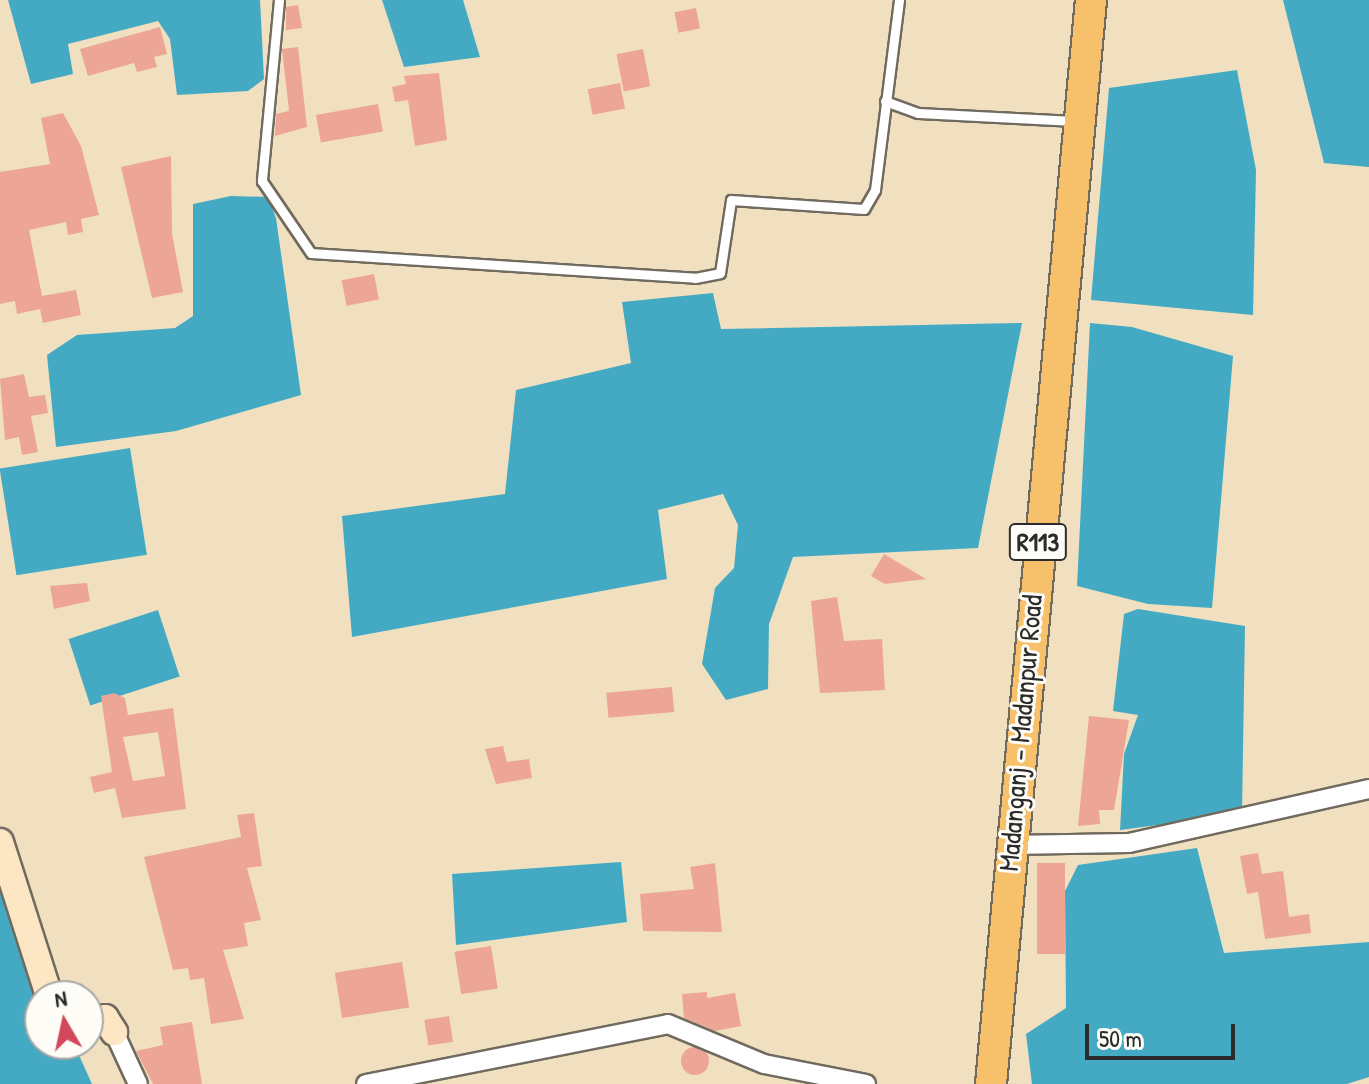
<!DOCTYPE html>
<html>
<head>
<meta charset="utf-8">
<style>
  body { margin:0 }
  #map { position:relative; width:1369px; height:1084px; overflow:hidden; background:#f0e0c0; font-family:"Patrick Hand",sans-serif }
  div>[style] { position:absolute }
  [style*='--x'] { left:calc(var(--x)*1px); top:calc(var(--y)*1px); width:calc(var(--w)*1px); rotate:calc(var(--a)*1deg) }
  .water>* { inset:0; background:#44aac4; transform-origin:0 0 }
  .building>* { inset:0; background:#eda595; transform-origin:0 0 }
  .round { border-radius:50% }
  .roads { filter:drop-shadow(2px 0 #706a5f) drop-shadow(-2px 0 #706a5f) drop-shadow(0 2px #706a5f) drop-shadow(0 -2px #706a5f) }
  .lane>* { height:9px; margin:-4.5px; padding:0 4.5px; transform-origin:4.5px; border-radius:4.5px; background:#fff }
  .street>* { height:18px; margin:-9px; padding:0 9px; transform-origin:9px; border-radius:9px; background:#fff }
  .secondary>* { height:26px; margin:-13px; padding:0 13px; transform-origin:13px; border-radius:13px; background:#fce6c4 }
  .primary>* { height:30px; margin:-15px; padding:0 15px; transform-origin:15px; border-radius:15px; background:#f7c06b }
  span { translate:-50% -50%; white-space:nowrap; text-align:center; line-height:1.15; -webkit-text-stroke:6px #fdfcf7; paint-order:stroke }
  .shield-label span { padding:2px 6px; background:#fdfcf7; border:2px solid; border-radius:6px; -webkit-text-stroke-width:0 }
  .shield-label { font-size:26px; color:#2b2b2b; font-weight:700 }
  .street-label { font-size:28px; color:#2b2b2b }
  .north { position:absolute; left:24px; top:980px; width:80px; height:80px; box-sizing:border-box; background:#fdfcf7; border:2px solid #a9a8a5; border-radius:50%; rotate:351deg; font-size:22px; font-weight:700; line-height:32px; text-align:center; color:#2b2b2b }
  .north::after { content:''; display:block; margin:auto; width:28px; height:36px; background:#d1495b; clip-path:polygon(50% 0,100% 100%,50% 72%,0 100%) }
  .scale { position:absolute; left:1085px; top:1024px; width:150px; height:36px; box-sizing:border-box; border:4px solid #2b2b2b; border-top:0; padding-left:10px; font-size:24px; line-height:28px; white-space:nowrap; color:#2b2b2b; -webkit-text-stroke:6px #fdfcf7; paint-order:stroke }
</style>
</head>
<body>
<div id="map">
  <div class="water">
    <div style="clip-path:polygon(8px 0,260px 0,264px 79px,248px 91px,177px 95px,170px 39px,158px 21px,68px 44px,73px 74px,31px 84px)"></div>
    <div style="clip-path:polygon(382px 0,463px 0,480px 57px,404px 67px)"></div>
    <div style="clip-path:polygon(1283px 0,1369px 0,1369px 167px,1324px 163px)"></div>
    <div style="clip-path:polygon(1237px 70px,1256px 170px,1253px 315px,1091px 300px,1109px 88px)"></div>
    <div style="clip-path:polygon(231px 196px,268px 197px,276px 218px,301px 395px,176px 431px,56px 447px,47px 355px,77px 335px,175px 328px,193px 316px,193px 204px)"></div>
    <div style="clip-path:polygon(713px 293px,721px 329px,1022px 323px,978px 548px,793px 557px,769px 624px,768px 689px,726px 700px,702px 664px,715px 588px,734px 568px,738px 525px,723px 494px,658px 510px,667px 579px,352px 637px,342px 516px,505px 494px,516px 390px,631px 363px,622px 302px)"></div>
    <div style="clip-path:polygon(1090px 323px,1132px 327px,1233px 356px,1212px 608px,1148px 604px,1077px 586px)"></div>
    <div style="left:130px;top:448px;width:108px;height:132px;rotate:81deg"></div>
    <div style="clip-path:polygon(1138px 609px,1245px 626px,1242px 814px,1120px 830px,1124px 754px,1138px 715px,1113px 711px,1124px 614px)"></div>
    <div style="left:158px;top:610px;width:70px;height:94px;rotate:72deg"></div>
    <div style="clip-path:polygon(0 841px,40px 996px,40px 1044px,74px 1044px,92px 1084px,0 1084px)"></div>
    <div style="clip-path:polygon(1197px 848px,1224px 953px,1369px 942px,1369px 1077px,1347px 1084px,1032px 1084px,1026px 1034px,1066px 1008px,1065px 891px,1078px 865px)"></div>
    <div style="clip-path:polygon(621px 862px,627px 922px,456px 945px,452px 874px)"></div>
  </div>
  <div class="building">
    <div style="clip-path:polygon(298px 5px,302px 28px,286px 30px,286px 7px)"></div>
    <div style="left:696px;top:8px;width:21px;height:22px;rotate:79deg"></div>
    <div style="clip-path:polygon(160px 27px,167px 54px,154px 57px,157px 67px,137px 72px,134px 63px,88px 76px,80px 49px)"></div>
    <div style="clip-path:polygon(298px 47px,307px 127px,275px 136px,276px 114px,289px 111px,282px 49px)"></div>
    <div style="left:643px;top:49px;width:38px;height:27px;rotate:79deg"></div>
    <div style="clip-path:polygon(439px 73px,447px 140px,415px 146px,408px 100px,395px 102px,392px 87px,406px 84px,404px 76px)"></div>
    <div style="left:620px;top:83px;width:26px;height:33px;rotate:79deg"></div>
    <div style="left:378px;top:104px;width:28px;height:63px;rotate:80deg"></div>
    <div style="clip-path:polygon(63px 113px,81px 146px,99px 215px,81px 219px,83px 232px,68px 235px,66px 222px,29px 230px,42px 296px,76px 290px,81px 315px,43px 323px,40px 309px,17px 314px,15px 301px,0 304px,0 172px,50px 164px,41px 118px)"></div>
    <div style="clip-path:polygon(171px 156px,172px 234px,183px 292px,152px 298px,121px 167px)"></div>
    <div style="left:374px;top:274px;width:26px;height:33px;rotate:79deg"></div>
    <div style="clip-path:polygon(24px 374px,29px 397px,45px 395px,48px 413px,31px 416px,38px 452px,22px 455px,19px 437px,5px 440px,0 379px)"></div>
    <div style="clip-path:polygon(884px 554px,926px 579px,885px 584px,871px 576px)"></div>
    <div style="clip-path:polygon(87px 583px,90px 601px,54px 609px,50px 586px)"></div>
    <div style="clip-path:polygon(837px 597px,844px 641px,882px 639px,885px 690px,820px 693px,811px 601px)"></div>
    <div style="left:672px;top:687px;width:25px;height:66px;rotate:85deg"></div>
    <div style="clip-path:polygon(evenodd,114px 693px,125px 698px,128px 715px,173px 708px,186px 809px,122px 818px,115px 788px,94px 793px,90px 777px,112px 772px,101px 696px,114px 693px,158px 732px,165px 776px,133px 781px,123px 737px,158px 732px)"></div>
    <div style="clip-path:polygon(1089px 716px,1129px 720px,1114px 810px,1099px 810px,1100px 824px,1078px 826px)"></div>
    <div style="clip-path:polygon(503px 746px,507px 762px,529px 759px,532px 778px,496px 784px,485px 749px)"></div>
    <div style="clip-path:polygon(254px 813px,262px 866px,247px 868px,261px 920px,244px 923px,248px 946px,223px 950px,244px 1019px,211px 1024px,204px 978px,190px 980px,188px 968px,173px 970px,144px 857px,241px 837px,237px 815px)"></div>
    <div style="clip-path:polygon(1258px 853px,1262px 874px,1283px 871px,1289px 917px,1309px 914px,1311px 933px,1265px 939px,1258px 892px,1247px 894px,1240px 856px)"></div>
    <div style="clip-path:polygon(715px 863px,722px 932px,643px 931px,640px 894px,694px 889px,690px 867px)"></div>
    <div style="left:1037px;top:863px;width:28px;height:91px"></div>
    <div style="left:491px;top:946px;width:43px;height:37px;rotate:81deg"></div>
    <div style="left:402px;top:962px;width:46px;height:68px;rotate:81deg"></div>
    <div style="clip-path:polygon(707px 992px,707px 998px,735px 993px,741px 1026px,715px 1031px,684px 1018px,682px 994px)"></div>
    <div style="left:449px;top:1016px;width:26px;height:25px;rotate:81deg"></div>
    <div style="clip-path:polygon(192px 1022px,202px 1084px,153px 1084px,136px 1051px,163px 1045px,160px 1027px)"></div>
    <div class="round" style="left:681px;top:1047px;width:28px;height:28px"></div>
  </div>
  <div class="roads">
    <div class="lane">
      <div style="--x:279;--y:0;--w:182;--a:95.4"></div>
      <div style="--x:262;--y:181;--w:87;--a:55.8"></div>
      <div style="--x:311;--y:253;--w:385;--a:3.7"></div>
      <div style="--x:695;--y:278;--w:25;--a:-11"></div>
      <div style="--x:720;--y:273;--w:74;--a:-81.4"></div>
      <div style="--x:731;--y:200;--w:133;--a:3.9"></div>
      <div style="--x:864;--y:209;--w:22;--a:-60"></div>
      <div style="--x:875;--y:190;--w:192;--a:-82.8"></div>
      <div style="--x:885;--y:101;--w:35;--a:20"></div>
      <div style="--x:918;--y:113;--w:157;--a:2.9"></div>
    </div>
    <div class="street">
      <div style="--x:1008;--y:845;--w:121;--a:-0.9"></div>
      <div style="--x:1129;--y:843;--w:246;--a:-12.7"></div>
      <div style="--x:114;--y:1032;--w:57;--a:65.2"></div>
      <div style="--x:366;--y:1084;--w:308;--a:-11.2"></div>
      <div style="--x:668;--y:1024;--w:104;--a:22.6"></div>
      <div style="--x:764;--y:1064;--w:104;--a:11.1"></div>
    </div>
    <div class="secondary">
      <div style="--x:0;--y:842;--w:162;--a:72.3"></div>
      <div style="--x:88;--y:1023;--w:18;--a:-16"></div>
      <div style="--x:105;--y:1018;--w:17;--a:57"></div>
    </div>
    <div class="primary">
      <div style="--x:991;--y:1084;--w:1089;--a:-84.73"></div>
    </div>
  </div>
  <div class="shield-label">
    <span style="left:1038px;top:542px">R113</span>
  </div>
  <div class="street-label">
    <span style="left:1020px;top:733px;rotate:-85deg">Madanganj - Madanpur Road</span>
  </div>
  <div class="north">N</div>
  <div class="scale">50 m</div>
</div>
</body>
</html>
